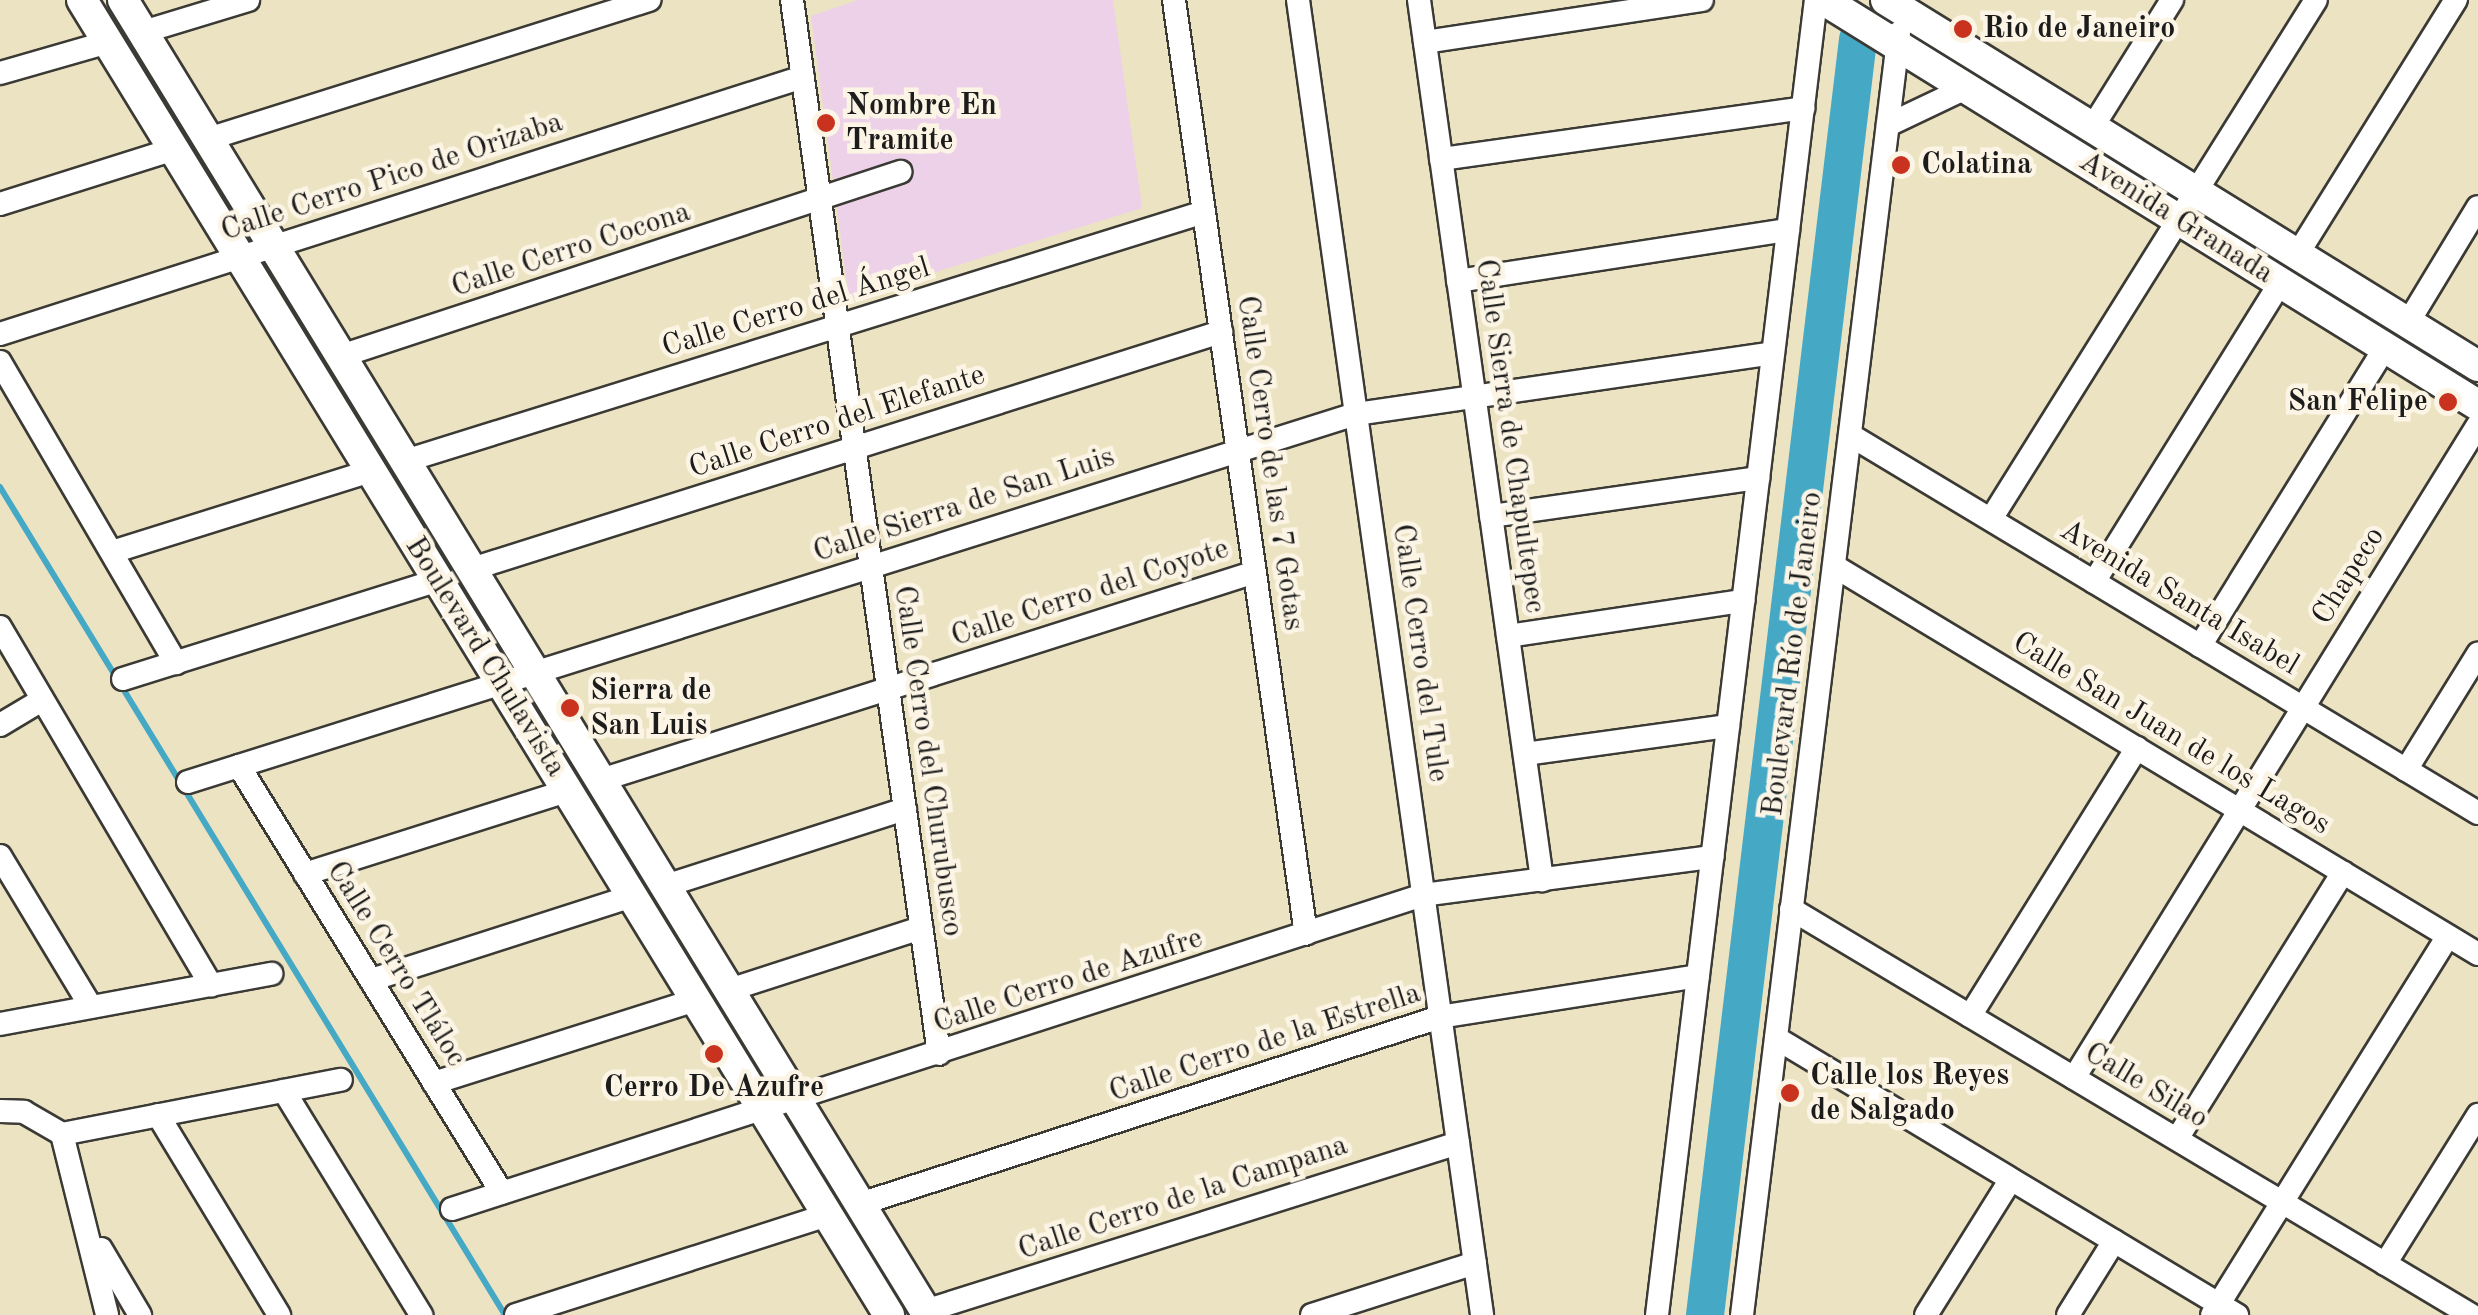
<!DOCTYPE html>
<html>
<head>
<meta charset="utf-8">
<style>
  body { margin:0 }
  #map { position:relative; width:2478px; height:1315px; overflow:hidden; background:#ece3c3; font-family:"Old Standard TT",serif }
  div>[style] { position:absolute }
  [style*='--x'] { left:calc(var(--x)*1px); top:calc(var(--y)*1px); width:calc(var(--w)*1px); rotate:calc(var(--a)*1deg) }
  .built>* { inset:0; background:#edd1e9 }
  .stream>* { height:6px; margin:-3px; padding:0 3px; transform-origin:3px; border-radius:3px; background:#45a8c5 }
  .river>* { height:38px; margin:-19px; padding:0 19px; transform-origin:19px; border-radius:19px; background:#45a8c5 }
  .roads { filter:drop-shadow(2px 0 #3b3a35) drop-shadow(-2px 0 #3b3a35) drop-shadow(0 2px #3b3a35) drop-shadow(0 -2px #3b3a35) }
  .minor>* { height:22px; margin:-11px; padding:0 11px; transform-origin:11px; border-radius:11px; background:#fff }
  .major>* { height:30px; margin:-15px; padding:0 15px; transform-origin:15px; border-radius:15px; background:#fff }
  .dots>* { width:28px; height:28px; translate:-50% -50%; box-sizing:border-box; border:5px solid #fcf5e5; border-radius:50% }
  span { translate:-50% -50%; white-space:nowrap; text-align:center; line-height:1.15; -webkit-text-stroke:9px #fcf5e5; paint-order:stroke }
  .poi-label { font-size:30px; color:#1c1c1c; font-weight:700 }
  .left { translate:0 -50%; text-align:left }
  .right { translate:-100% -50%; text-align:right }
  .street-label { font-size:30px; color:#1c1c1c }
</style>
</head>
<body>
<div id="map">
  <div class="built">
    <div style="clip-path:polygon(858px 0,1113px 0,1142px 208px,849px 299px,811px 16px)"></div>
  </div>
  <div class="stream">
    <div style="--x:0;--y:487;--w:970;--a:58.62"></div>
  </div>
  <div class="river">
    <div style="--x:1705;--y:1315;--w:1285;--a:-83.16"></div>
  </div>
  <div class="roads">
    <div class="minor">
      <div style="--x:792;--y:0;--w:1064;--a:82.06"></div>
      <div style="--x:1174;--y:0;--w:943;--a:81.96"></div>
      <div style="--x:1298;--y:0;--w:1328;--a:82.03"></div>
      <div style="--x:1419;--y:0;--w:889;--a:82.04"></div>
      <div style="--x:143;--y:32;--w:110;--a:-16.9"></div>
      <div style="--x:1425;--y:42;--w:280;--a:-8.6"></div>
      <div style="--x:0;--y:73;--w:112;--a:-16"></div>
      <div style="--x:1888;--y:125;--w:86;--a:-25.4"></div>
      <div style="--x:2092;--y:128;--w:151;--a:-58"></div>
      <div style="--x:208;--y:139;--w:463;--a:-17.5"></div>
      <div style="--x:1441;--y:159;--w:366;--a:-8"></div>
      <div style="--x:0;--y:204;--w:182;--a:-17.5"></div>
      <div style="--x:2297;--y:255;--w:301;--a:-58.1"></div>
      <div style="--x:1458;--y:281;--w:334;--a:-8.8"></div>
      <div style="--x:2409;--y:321;--w:133;--a:-58.8"></div>
      <div style="--x:0;--y:334;--w:843;--a:-17.75"></div>
      <div style="--x:341;--y:356;--w:589;--a:-18.22"></div>
      <div style="--x:0;--y:362;--w:349;--a:59.7"></div>
      <div style="--x:1850;--y:435;--w:733;--a:31.04"></div>
      <div style="--x:405;--y:461;--w:837;--a:-17.31"></div>
      <div style="--x:1491;--y:516;--w:270;--a:-8.1"></div>
      <div style="--x:1991;--y:519;--w:612;--a:-57.95"></div>
      <div style="--x:112;--y:552;--w:271;--a:-17.4"></div>
      <div style="--x:1834;--y:566;--w:752;--a:31.07"></div>
      <div style="--x:472;--y:569;--w:786;--a:-17.56"></div>
      <div style="--x:2094;--y:582;--w:352;--a:-58.1"></div>
      <div style="--x:0;--y:627;--w:416;--a:59.5"></div>
      <div style="--x:1508;--y:636;--w:238;--a:-8.5"></div>
      <div style="--x:2200;--y:646;--w:351;--a:-58.2"></div>
      <div style="--x:123;--y:679;--w:330;--a:-17.4"></div>
      <div style="--x:0;--y:725;--w:49;--a:-30.8"></div>
      <div style="--x:1525;--y:754;--w:205;--a:-7.9"></div>
      <div style="--x:239;--y:766;--w:501;--a:58.37"></div>
      <div style="--x:2406;--y:770;--w:137;--a:-58.2"></div>
      <div style="--x:601;--y:780;--w:686;--a:-17.64"></div>
      <div style="--x:188;--y:782;--w:1225;--a:-17.49"></div>
      <div style="--x:1356;--y:414;--w:421;--a:-8.3"></div>
      <div style="--x:0;--y:856;--w:176;--a:58.9"></div>
      <div style="--x:305;--y:874;--w:275;--a:-17.6"></div>
      <div style="--x:665;--y:886;--w:252;--a:-17.8"></div>
      <div style="--x:1791;--y:909;--w:792;--a:30.84"></div>
      <div style="--x:371;--y:980;--w:274;--a:-17.8"></div>
      <div style="--x:729;--y:990;--w:202;--a:-17.9"></div>
      <div style="--x:1970;--y:1016;--w:316;--a:-58.1"></div>
      <div style="--x:0;--y:1024;--w:276;--a:-10.5"></div>
      <div style="--x:1776;--y:1038;--w:538;--a:31"></div>
      <div style="--x:2074;--y:1078;--w:768;--a:-58.26"></div>
      <div style="--x:434;--y:1083;--w:275;--a:-17.6"></div>
      <div style="--x:284;--y:1091;--w:263;--a:58.5"></div>
      <div style="--x:0;--y:1111;--w:24;--a:2"></div>
      <div style="--x:24;--y:1112;--w:44;--a:30.1"></div>
      <div style="--x:62;--y:1134;--w:187;--a:76"></div>
      <div style="--x:158;--y:1115;--w:234;--a:58.8"></div>
      <div style="--x:62;--y:1134;--w:284;--a:-11"></div>
      <div style="--x:2177;--y:1139;--w:314;--a:-58.1"></div>
      <div style="--x:860;--y:1204;--w:609;--a:-17.87"></div>
      <div style="--x:1440;--y:1017;--w:261;--a:-9"></div>
      <div style="--x:452;--y:1209;--w:1021;--a:-17.92"></div>
      <div style="--x:1423;--y:895;--w:292;--a:-7.5"></div>
      <div style="--x:101;--y:1249;--w:77;--a:59.4"></div>
      <div style="--x:2385;--y:1264;--w:176;--a:-58"></div>
      <div style="--x:925;--y:1311;--w:559;--a:-17.49"></div>
      <div style="--x:516;--y:1315;--w:327;--a:-17.8"></div>
      <div style="--x:1312;--y:1315;--w:171;--a:-17.7"></div>
      <div style="--x:1657;--y:1315;--w:1325;--a:-83.11"></div>
      <div style="--x:1742;--y:1315;--w:1292;--a:-83.02"></div>
      <div style="--x:1926;--y:1315;--w:160;--a:-58"></div>
      <div style="--x:2068;--y:1315;--w:87;--a:-58.1"></div>
      <div style="--x:2212;--y:1315;--w:446;--a:-58.1"></div>
    </div>
    <div class="major">
      <div style="--x:82;--y:0;--w:1543;--a:58.46"></div>
      <div style="--x:123;--y:0;--w:1542;--a:58.53"></div>
      <div style="--x:1824;--y:0;--w:769;--a:31.77"></div>
      <div style="--x:1886;--y:0;--w:696;--a:31.73"></div>
    </div>
  </div>
  <div class="dots">
    <div style="left:1963px;top:29px;background:#c8321e"></div>
    <div style="left:826px;top:123px;background:#c8321e"></div>
    <div style="left:1901px;top:165px;background:#c8321e"></div>
    <div style="left:2448px;top:402px;background:#c8321e"></div>
    <div style="left:570px;top:708px;background:#c8321e"></div>
    <div style="left:714px;top:1054px;background:#c8321e"></div>
    <div style="left:1790px;top:1093px;background:#c8321e"></div>
  </div>
  <div class="poi-label">
    <span class="left" style="left:1983px;top:29px">Rio de Janeiro</span>
    <span class="left" style="left:846px;top:123px">Nombre En<br>Tramite</span>
    <span class="left" style="left:1921px;top:165px">Colatina</span>
    <span class="right" style="left:2428px;top:402px">San Felipe</span>
    <span class="left" style="left:590px;top:708px">Sierra de<br>San Luis</span>
    <span class="left" style="left:1810px;top:1093px">Calle los Reyes<br>de Salgado</span>
    <span style="left:714px;top:1088px">Cerro De Azufre</span>
  </div>
  <div class="street-label">
    <span style="left:392px;top:177px;rotate:-18deg">Calle Cerro Pico de Orizaba</span>
    <span style="left:2176px;top:218px;rotate:32deg">Avenida Granada</span>
    <span style="left:571px;top:250px;rotate:-18deg">Calle Cerro Cocona</span>
    <span style="left:796px;top:308px;rotate:-17deg">Calle Cerro del Ángel</span>
    <span style="left:837px;top:422px;rotate:-18deg">Calle Cerro del Elefante</span>
    <span style="left:1510px;top:436px;rotate:82deg">Calle Sierra de Chapultepec</span>
    <span style="left:1270px;top:463px;rotate:82deg">Calle Cerro de las 7 Gotas</span>
    <span style="left:964px;top:505px;rotate:-18deg">Calle Sierra de San Luis</span>
    <span style="left:2349px;top:576px;rotate:-58deg">Chapeco</span>
    <span style="left:1090px;top:593px;rotate:-18deg">Calle Cerro del Coyote</span>
    <span style="left:2179px;top:598px;rotate:31deg">Avenida Santa Isabel</span>
    <span style="left:1420px;top:653px;rotate:82deg">Calle Cerro del Tule</span>
    <span style="left:1793px;top:654px;rotate:-83deg">Boulevard Río de Janeiro</span>
    <span style="left:485px;top:657px;rotate:58deg">Boulevard Chulavista</span>
    <span style="left:2171px;top:734px;rotate:31deg">Calle San Juan de los Lagos</span>
    <span style="left:928px;top:761px;rotate:82deg">Calle Cerro del Churubusco</span>
    <span style="left:396px;top:964px;rotate:58deg">Calle Cerro Tláloc</span>
    <span style="left:1068px;top:981px;rotate:-18deg">Calle Cerro de Azufre</span>
    <span style="left:1265px;top:1043px;rotate:-18deg">Calle Cerro de la Estrella</span>
    <span style="left:2146px;top:1086px;rotate:31deg">Calle Silao</span>
    <span style="left:1183px;top:1198px;rotate:-18deg">Calle Cerro de la Campana</span>
  </div>
</div>
</body>
</html>
